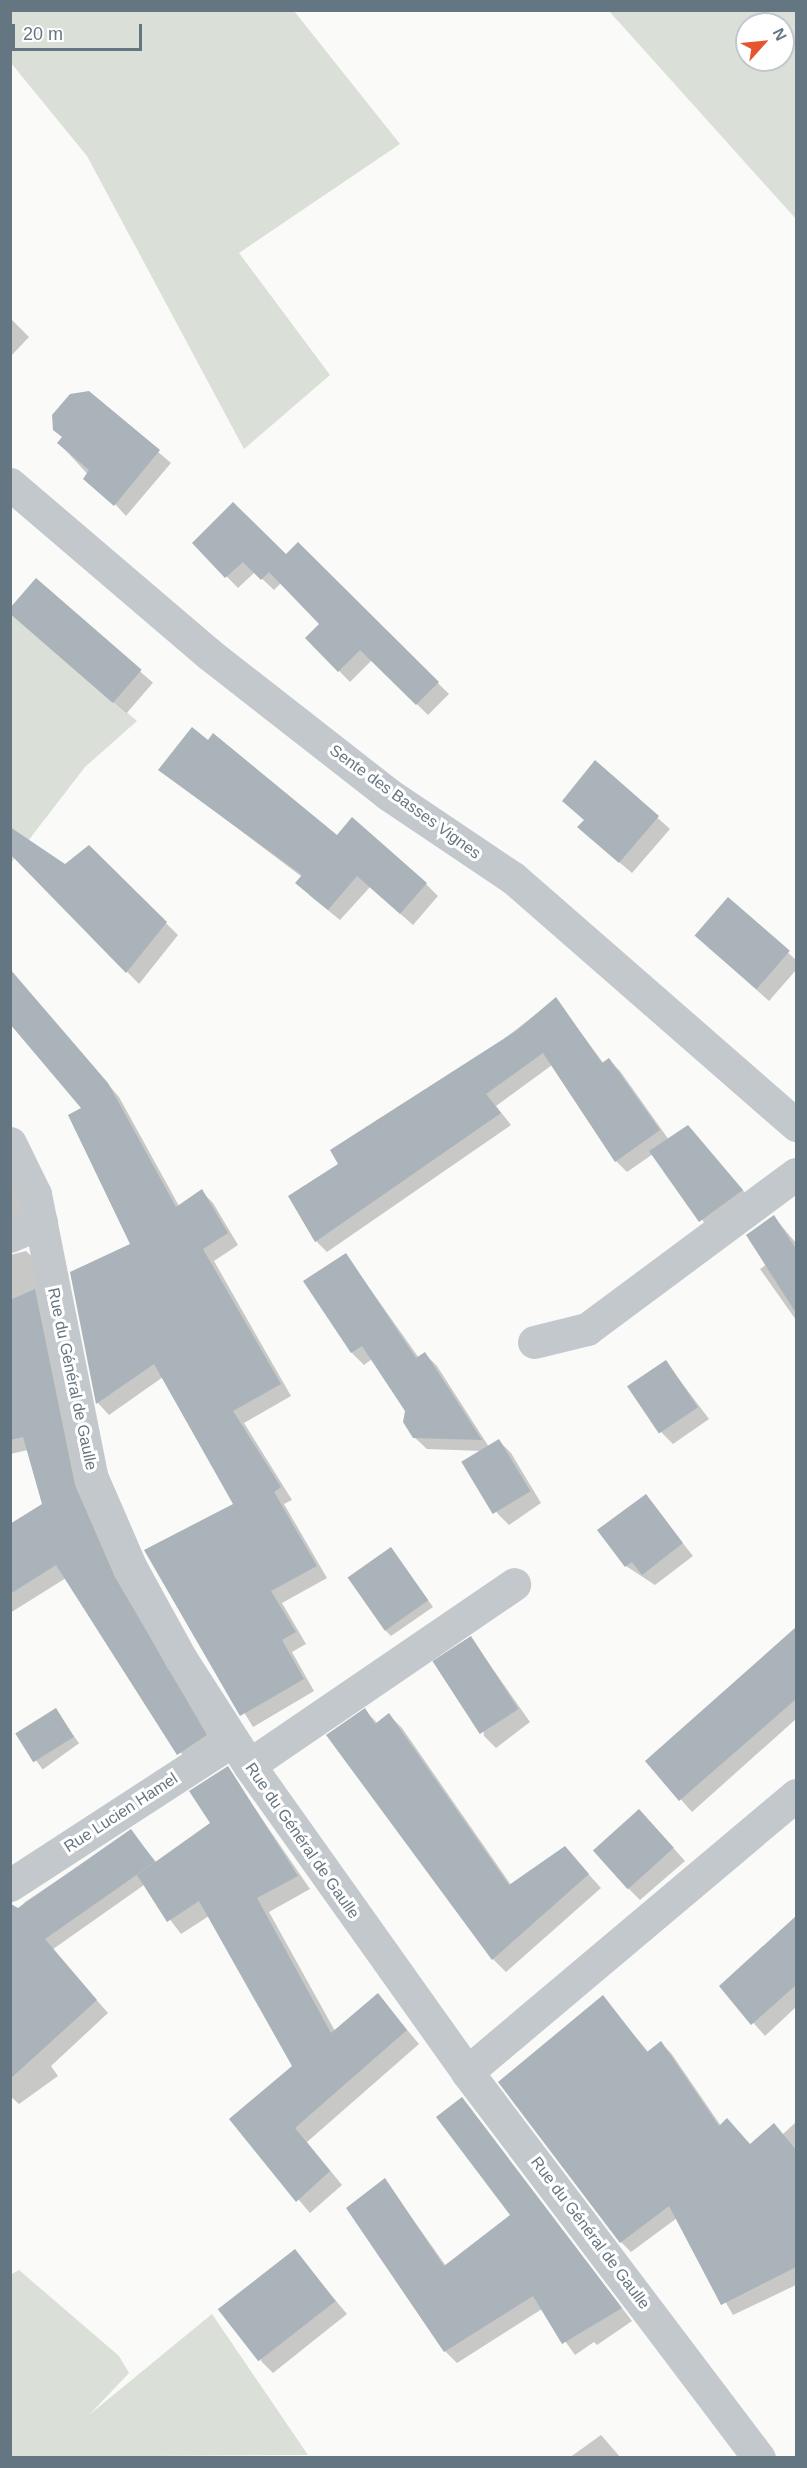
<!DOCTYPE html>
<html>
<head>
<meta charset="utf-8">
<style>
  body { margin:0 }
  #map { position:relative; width:807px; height:2468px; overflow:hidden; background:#fafaf8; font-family:Arial,sans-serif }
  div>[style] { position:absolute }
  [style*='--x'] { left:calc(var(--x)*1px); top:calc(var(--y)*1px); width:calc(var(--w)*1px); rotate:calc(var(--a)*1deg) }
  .green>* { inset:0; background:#dadfd7 }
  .shadow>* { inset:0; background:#0003; transform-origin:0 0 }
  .building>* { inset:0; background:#aab3b9; transform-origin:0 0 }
  .minor>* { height:33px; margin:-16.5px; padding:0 16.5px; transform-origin:16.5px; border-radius:16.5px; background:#c3c8cc }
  span { translate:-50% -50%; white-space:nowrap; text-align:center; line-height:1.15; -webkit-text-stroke:6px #fff; paint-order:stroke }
  .street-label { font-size:16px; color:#657683 }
  .frame { position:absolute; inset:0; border:12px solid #657683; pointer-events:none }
  .north { position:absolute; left:735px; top:12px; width:60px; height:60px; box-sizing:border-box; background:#fff; border:2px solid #c1c8cd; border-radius:50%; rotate:63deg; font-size:16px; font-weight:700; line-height:24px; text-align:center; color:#657683 }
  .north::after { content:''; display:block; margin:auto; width:21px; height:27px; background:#e4572e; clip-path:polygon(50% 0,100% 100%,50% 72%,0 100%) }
  .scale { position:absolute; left:12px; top:24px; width:130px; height:27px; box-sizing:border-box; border:3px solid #657683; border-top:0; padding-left:8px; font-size:18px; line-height:21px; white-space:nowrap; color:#657683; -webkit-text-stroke:4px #fff; paint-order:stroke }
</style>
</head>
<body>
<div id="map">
  <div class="green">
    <div style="clip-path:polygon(10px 11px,294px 11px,400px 144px,239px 253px,330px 375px,244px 449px,87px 156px,11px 63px)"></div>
    <div style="clip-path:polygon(evenodd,609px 11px,796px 11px,796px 219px,609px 11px,747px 24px,783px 24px,783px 60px,747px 60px,747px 24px)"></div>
    <div style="clip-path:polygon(11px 614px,137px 721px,85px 767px,11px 863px)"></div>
    <div style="clip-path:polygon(19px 2270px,119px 2356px,129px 2373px,89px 2415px,212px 2314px,308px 2455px,11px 2457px,10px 2275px)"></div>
  </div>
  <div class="shadow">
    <div style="clip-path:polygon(10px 318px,29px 337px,10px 357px)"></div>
    <div style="clip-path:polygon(89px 393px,171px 463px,126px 516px,59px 443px)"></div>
    <div style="clip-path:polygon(194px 543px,286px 556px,298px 545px,449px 694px,428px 715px,372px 660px,350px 682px,307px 638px,321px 624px,281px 583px,274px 590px,255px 572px,238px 588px)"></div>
    <div style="left:36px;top:581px;width:155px;height:40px;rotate:41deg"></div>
    <div style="clip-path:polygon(595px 762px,670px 829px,632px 873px,591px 838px,585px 820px)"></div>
    <div style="clip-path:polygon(160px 770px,426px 884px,438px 896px,413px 925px,370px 887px,340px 920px,309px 895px,302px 877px)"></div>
    <div style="clip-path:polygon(89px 847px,178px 935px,139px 984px,10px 851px,65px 866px)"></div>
    <div style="clip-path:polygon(729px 899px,796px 960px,796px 970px,769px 1001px,708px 947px)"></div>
    <div style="clip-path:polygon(10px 970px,119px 1097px,179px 1206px,201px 1191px,213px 1203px,238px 1245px,214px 1261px,291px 1396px,244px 1423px,292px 1500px,284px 1504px,327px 1578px,282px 1603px,306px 1644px,292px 1652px,314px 1691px,253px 1727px,146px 1551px,235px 1505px,163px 1377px,109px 1415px,98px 1403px,72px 1273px,132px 1245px,84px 1109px)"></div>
    <div style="clip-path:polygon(556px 999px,604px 1064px,609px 1060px,620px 1071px,669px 1140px,688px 1127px,754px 1203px,712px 1233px,653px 1154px,627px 1172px,616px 1161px,552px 1065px,496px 1106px,511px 1125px,327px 1252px,316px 1241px,340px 1164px)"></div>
    <div style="clip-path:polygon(10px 1178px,28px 1213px,10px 1234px)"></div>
    <div style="clip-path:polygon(774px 1217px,796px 1243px,796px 1320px,760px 1269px,767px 1264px)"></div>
    <div style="clip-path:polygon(26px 1251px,38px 1262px,86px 1498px,218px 1747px,189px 1765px,66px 1578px,10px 1613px,10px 1524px,44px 1505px,28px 1450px,10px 1454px,10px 1255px)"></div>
    <div style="clip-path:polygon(346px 1255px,419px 1358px,425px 1354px,437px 1366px,489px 1447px,499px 1441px,511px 1453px,541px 1503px,509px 1525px,497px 1513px,483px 1451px,427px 1449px,414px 1437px,406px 1411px,372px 1359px,364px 1365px,352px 1353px,305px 1281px)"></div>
    <div style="clip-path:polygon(666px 1362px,709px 1419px,673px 1444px,661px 1432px)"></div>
    <div style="clip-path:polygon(645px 1496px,693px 1556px,655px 1585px,626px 1566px)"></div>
    <div style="clip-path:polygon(391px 1549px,433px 1607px,391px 1636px,385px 1630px)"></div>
    <div style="clip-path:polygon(796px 1628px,796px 1719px,692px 1812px,647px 1761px)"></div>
    <div style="clip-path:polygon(471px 1638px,530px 1722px,496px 1748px,484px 1736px)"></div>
    <div style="left:55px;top:1710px;width:41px;height:45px;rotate:54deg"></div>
    <div style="clip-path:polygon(365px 1710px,378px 1724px,389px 1715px,402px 1728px,511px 1885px,565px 1848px,601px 1888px,506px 1972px,493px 1959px)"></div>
    <div style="clip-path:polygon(227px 1768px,310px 1889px,269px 1912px,335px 2031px,378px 1995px,419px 2044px,307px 2142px,342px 2185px,310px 2213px,231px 2120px,294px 2066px,209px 1916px,181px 1934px,144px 1885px,39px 1959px,10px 1936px,10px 1918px,25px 1902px,131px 1831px,157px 1863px,212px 1824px)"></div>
    <div style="clip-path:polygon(651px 1823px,685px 1861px,640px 1900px,628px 1888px)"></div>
    <div style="clip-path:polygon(796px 1918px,796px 2007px,765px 2036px,721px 1986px)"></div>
    <div style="clip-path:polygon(79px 1980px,108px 2013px,51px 2066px,58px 2076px,19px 2104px,10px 2096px,10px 2003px)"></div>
    <div style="clip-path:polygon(603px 1997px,649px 2053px,661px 2043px,671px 2053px,721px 2126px,751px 2145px,783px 2134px,796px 2122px,796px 2285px,733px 2315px,677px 2218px,631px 2252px,621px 2242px)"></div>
    <div style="clip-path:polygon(462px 2099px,632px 2321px,597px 2345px,594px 2342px,575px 2355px,542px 2309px,457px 2363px,445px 2351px,385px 2180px,446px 2266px,513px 2215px)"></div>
    <div style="clip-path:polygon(294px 2251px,347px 2314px,273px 2373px,261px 2361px)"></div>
    <div style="clip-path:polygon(601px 2435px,621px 2458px,569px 2458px)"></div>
  </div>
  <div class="building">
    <div style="clip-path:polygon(89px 391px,160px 450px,114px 506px,83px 479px,89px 470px,57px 443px,62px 437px,53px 430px,52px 415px,70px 394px)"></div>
    <div style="clip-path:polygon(233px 502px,286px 554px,298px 542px,439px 682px,416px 705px,360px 650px,338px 672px,305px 638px,319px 624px,269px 572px,261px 580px,243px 562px,225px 578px,192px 543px)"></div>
    <div style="left:36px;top:578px;width:140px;height:44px;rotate:41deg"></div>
    <div style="clip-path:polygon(192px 727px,208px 740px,213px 733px,337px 835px,352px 817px,427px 883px,400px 914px,357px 876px,328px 910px,295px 883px,302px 875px,158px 770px)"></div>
    <div style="clip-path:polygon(595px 760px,659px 816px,619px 863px,577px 827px,584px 820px,562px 801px)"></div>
    <div style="clip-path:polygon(10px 827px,65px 864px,89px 845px,167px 922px,126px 973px,10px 854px)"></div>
    <div style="left:728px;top:897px;width:82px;height:51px;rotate:41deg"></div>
    <div style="clip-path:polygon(10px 969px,108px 1083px,176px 1207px,202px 1189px,228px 1233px,203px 1249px,281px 1384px,233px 1411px,281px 1487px,274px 1492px,317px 1566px,271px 1591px,296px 1632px,282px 1640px,304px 1679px,240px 1716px,144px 1550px,233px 1504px,154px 1364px,96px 1404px,70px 1272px,130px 1244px,68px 1115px,81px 1108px,10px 1024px)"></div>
    <div style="clip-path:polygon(556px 997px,602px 1063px,609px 1058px,660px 1130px,615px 1162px,543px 1053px,486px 1094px,501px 1113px,315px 1242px,288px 1196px,338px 1164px,330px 1150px,516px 1031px)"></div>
    <div style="clip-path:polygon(688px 1125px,743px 1190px,699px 1222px,649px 1151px)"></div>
    <div style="clip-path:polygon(774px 1215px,796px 1249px,796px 1313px,746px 1235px)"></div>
    <div style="clip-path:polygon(346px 1253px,416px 1358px,425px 1352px,482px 1440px,413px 1438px,403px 1422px,405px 1411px,362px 1346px,351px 1353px,303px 1281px)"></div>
    <div style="clip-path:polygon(35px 1289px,75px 1485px,115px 1577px,207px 1735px,177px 1755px,56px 1565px,10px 1594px,10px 1524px,42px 1504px,23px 1437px,10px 1440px,10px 1300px)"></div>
    <div style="left:666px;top:1360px;width:57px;height:47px;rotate:56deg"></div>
    <div style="left:499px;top:1439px;width:61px;height:44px;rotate:59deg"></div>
    <div style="clip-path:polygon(646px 1494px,683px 1543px,642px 1575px,632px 1562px,625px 1567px,597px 1530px)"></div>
    <div style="left:391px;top:1547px;width:65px;height:53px;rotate:55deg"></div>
    <div style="clip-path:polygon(796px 1627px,796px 1699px,679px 1801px,645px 1761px)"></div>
    <div style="left:471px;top:1636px;width:87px;height:46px;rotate:57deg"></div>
    <div style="left:56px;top:1708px;width:34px;height:48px;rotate:58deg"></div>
    <div style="clip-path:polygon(365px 1708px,375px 1724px,389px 1713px,509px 1885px,565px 1846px,589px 1874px,492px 1960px,326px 1735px)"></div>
    <div style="clip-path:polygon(228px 1766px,298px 1876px,257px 1898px,331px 2033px,378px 1993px,407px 2030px,295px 2128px,330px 2171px,296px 2202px,229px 2119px,292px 2066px,199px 1901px,167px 1922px,137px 1875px,210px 1823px,189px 1791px)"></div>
    <div style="left:639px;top:1809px;width:52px;height:62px;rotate:48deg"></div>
    <div style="clip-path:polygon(131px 1829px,155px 1862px,45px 1939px,97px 2000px,10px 2079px,11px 1904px,18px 1908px)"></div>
    <div style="clip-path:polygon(796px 1916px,796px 1985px,751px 2025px,719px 1986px)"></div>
    <div style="clip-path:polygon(603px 1995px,647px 2052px,661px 2041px,719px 2126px,727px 2118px,750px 2144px,774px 2123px,796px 2150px,796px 2267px,721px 2305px,669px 2206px,620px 2243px,498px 2082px)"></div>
    <div style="clip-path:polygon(462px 2097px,622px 2308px,562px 2344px,533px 2296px,444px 2352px,346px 2208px,385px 2178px,444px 2266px,510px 2215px,436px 2117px)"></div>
    <div style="left:295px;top:2249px;width:66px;height:98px;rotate:52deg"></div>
  </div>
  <div class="minor">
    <div style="--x:10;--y:484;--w:262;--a:40.5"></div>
    <div style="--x:209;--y:654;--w:227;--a:38"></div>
    <div style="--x:388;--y:794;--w:151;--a:33.9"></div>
    <div style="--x:513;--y:878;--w:376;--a:41.1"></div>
    <div style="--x:10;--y:1143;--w:57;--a:63.9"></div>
    <div style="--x:35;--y:1194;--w:290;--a:78.7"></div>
    <div style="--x:92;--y:1478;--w:98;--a:66.6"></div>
    <div style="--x:131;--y:1568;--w:104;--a:61.2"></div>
    <div style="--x:181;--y:1659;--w:126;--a:57.3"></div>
    <div style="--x:249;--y:1765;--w:377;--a:54.6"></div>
    <div style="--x:467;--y:2072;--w:484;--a:52.9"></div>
    <div style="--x:10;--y:1236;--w:34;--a:-24"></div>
    <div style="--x:534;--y:1342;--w:55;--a:-13.8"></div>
    <div style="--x:587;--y:1329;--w:260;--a:-36.6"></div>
    <div style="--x:249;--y:1765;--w:321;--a:-34.3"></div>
    <div style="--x:10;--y:1885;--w:265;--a:-33"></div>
    <div style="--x:467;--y:2072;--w:430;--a:-40.1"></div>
  </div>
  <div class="street-label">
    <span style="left:405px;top:802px;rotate:36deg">Sente des Basses Vignes</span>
    <span style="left:72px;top:1379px;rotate:78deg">Rue du Général de Gaulle</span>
    <span style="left:121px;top:1813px;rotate:-33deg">Rue Lucien Hamel</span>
    <span style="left:302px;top:1841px;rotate:55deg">Rue du Général de Gaulle</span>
    <span style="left:590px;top:2233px;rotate:53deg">Rue du Général de Gaulle</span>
  </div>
  <div class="frame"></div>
  <div class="north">N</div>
  <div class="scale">20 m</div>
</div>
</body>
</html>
